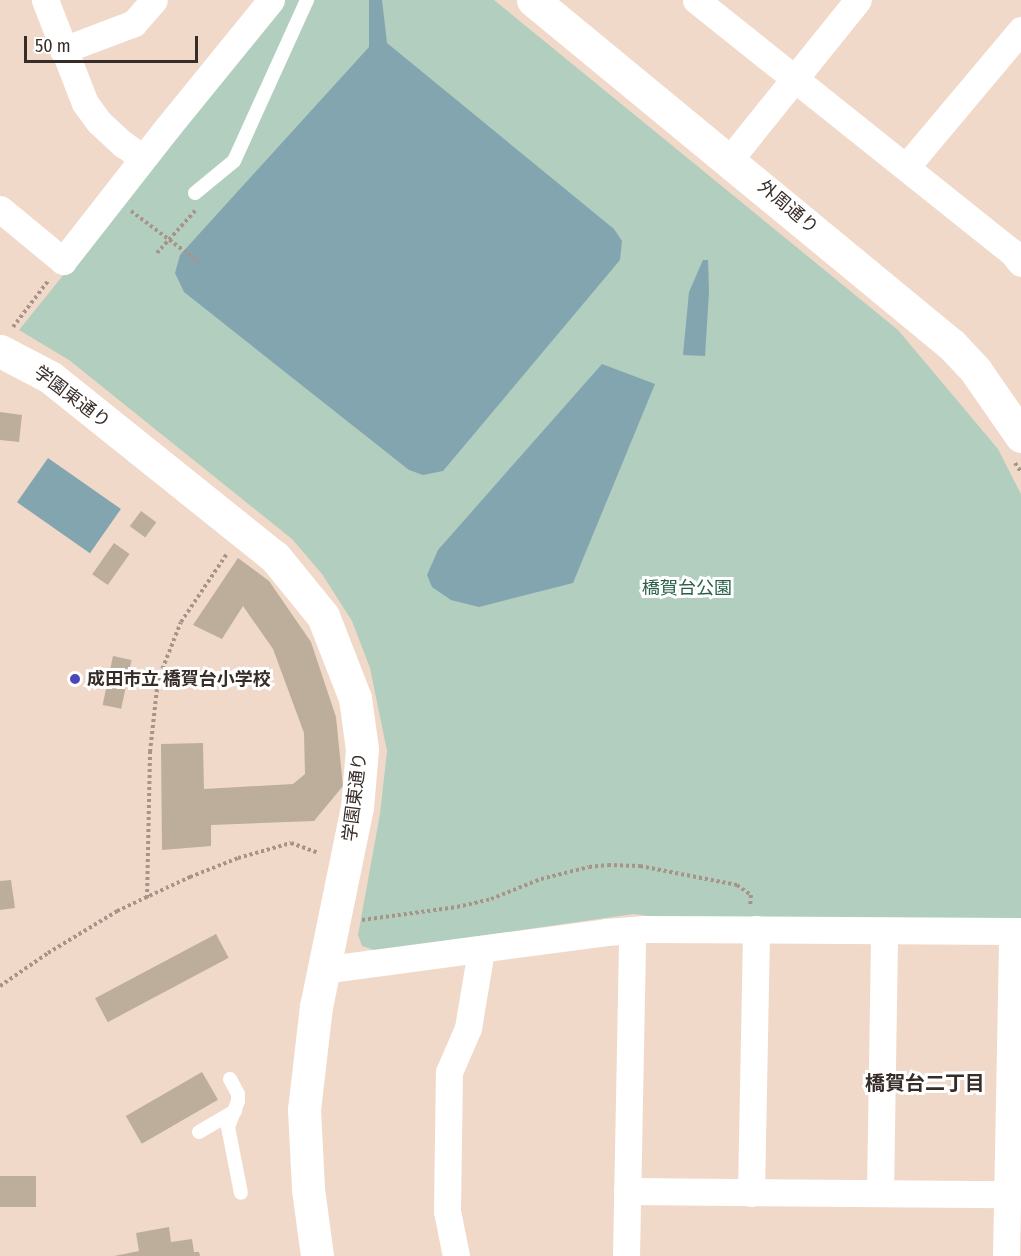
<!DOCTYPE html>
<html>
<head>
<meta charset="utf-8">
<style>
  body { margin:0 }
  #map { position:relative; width:1021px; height:1256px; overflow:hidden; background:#f1d9ca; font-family:"Fira Sans Condensed","Noto Sans JP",sans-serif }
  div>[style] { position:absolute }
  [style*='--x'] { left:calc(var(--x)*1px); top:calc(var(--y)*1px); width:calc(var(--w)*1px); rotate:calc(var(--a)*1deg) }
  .green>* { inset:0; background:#b1cebf }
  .water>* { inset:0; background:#83a5b0; transform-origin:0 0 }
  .building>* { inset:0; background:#bcae9a; transform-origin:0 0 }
  .path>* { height:4px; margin-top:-2px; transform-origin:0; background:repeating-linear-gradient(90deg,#a79489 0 3px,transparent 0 6px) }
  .service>* { height:14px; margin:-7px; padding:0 7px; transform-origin:7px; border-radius:7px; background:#fff }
  .minor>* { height:27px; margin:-13.5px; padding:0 13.5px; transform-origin:13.5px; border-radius:13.5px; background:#fff }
  .tertiary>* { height:33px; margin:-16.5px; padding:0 16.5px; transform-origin:16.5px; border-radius:16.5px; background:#fff }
  .dots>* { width:16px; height:16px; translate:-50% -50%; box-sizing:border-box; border:3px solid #fff; border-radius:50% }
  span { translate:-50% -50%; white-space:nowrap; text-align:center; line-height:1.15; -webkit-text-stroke:6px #fff; paint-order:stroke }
  .street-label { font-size:18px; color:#372d28 }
  .park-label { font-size:18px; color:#286048 }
  .poi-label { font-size:18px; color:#372d28; font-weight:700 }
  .left { translate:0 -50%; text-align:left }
  .neighbourhood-label { font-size:20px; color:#372d28; font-weight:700 }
  .scale { position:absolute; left:24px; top:36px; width:174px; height:27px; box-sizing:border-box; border:3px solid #372d28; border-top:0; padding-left:8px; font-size:18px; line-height:21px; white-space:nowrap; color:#372d28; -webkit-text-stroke:4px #fff; paint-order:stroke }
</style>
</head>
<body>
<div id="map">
  <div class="green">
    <div style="clip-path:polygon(285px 0,494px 0,898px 330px,998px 449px,1021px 494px,1021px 921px,670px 919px,633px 914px,377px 951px,362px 946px,358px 935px,380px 814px,387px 751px,370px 668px,352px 621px,322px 574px,292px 539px,69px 360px,19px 330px)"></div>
  </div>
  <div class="water">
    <div style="clip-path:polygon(369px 0,382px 0,387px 43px,614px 229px,622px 241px,620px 260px,443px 471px,423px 475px,409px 470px,184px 292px,175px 273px,180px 255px,369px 47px)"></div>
    <div style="clip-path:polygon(703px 260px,708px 260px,709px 292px,705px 356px,683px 355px,689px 292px)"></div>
    <div style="clip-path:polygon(602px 364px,655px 384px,573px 583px,479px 607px,451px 600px,432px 587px,427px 575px,438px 550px)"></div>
    <div style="left:48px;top:458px;width:89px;height:54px;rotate:35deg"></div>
  </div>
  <div class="building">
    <div style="clip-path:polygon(0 412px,22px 415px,19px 442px,0 440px)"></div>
    <div style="left:141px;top:511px;width:19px;height:19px;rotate:36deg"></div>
    <div style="left:114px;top:543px;width:19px;height:38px;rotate:35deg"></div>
    <div style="clip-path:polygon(238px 558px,269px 581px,311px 642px,336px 717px,343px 786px,314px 821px,211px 825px,211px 846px,162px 850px,161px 744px,203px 743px,204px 789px,293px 784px,305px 774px,304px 733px,273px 649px,243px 606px,222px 639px,193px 625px)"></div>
    <div style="left:113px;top:656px;width:19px;height:50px;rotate:12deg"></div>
    <div style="clip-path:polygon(11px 880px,15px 908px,0 910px,0 881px)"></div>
    <div style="left:216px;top:934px;width:27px;height:137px;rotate:62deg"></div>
    <div style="left:202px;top:1072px;width:32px;height:88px;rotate:60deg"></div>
    <div style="left:0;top:1176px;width:36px;height:31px"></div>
    <div style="clip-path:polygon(169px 1227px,171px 1242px,192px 1239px,194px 1252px,199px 1252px,200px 1256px,114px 1256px,139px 1251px,136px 1233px)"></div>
  </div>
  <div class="path">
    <div style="--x:131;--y:211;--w:85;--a:36.9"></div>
    <div style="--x:157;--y:253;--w:57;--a:-47.9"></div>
    <div style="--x:13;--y:327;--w:58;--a:-52.7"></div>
    <div style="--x:1015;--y:463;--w:11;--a:56"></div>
    <div style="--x:147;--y:898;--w:146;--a:-88.8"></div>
    <div style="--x:150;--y:752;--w:72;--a:-83.7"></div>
    <div style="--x:158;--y:680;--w:62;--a:-68.4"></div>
    <div style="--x:181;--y:622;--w:84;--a:-56.1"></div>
    <div style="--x:362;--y:920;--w:96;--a:-7.8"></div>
    <div style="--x:457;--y:907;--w:35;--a:-13"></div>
    <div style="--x:491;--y:899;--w:54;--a:-21.8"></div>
    <div style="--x:541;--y:879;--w:49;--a:-14"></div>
    <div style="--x:589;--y:867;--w:19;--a:-6"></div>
    <div style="--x:608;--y:865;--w:32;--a:2"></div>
    <div style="--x:640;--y:866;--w:99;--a:11.1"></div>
    <div style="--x:737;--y:885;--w:17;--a:36"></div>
    <div style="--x:751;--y:895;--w:11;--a:95"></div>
    <div style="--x:0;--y:986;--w:58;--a:-34.5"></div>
    <div style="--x:48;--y:953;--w:81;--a:-31.3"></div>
    <div style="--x:117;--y:911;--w:81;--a:-25"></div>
    <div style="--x:190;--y:877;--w:52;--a:-21.6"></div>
    <div style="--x:238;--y:858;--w:55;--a:-15.8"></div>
    <div style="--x:291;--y:843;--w:29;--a:20"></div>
  </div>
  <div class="service">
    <div style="--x:195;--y:193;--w:50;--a:-39.4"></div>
    <div style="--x:234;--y:161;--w:177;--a:-65.6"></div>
    <div style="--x:230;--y:1079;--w:17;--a:62"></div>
    <div style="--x:238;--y:1094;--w:7;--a:90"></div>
    <div style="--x:238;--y:1101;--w:28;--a:111"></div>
    <div style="--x:228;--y:1127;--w:67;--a:78.9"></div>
    <div style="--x:199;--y:1132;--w:42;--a:-30.3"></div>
  </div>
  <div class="minor">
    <div style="--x:45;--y:0;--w:110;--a:68.8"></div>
    <div style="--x:85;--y:103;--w:24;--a:54"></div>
    <div style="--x:99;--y:122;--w:33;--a:43"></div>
    <div style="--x:123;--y:144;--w:24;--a:35"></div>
    <div style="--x:696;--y:0;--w:404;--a:38.6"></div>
    <div style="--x:1012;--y:252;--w:14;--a:51"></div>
    <div style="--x:63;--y:50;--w:76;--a:-20.8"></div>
    <div style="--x:134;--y:23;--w:30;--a:-49"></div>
    <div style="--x:730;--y:159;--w:204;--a:-51.2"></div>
    <div style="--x:906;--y:167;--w:179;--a:-50"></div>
    <div style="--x:0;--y:209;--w:82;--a:39.5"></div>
    <div style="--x:63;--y:261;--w:169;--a:-52"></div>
    <div style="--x:167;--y:128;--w:165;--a:-50.9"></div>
    <div style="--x:322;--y:970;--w:287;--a:-7.6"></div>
    <div style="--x:606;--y:932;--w:40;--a:-4.3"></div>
    <div style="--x:646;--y:929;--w:375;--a:0.3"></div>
    <div style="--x:627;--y:1191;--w:380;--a:0.5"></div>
    <div style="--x:751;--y:1193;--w:264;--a:-88.9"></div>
    <div style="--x:880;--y:1193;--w:262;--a:-89.1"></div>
    <div style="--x:456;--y:1256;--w:46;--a:-101.3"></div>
    <div style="--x:447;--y:1211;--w:139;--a:-89.2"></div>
    <div style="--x:449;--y:1072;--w:48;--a:-66.6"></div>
    <div style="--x:468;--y:1028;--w:79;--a:-80.5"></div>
    <div style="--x:626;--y:1256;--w:326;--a:-88.9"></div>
    <div style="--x:1006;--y:1256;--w:325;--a:-88.9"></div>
  </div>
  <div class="tertiary">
    <div style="--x:533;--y:0;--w:543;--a:39.47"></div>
    <div style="--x:952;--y:345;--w:35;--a:47"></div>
    <div style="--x:976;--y:371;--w:79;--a:55.3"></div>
    <div style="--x:0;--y:351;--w:56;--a:27.5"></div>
    <div style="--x:50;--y:377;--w:288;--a:38.7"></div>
    <div style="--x:275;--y:557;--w:76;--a:50.9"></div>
    <div style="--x:323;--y:616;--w:88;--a:68.7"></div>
    <div style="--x:355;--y:698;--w:51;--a:82.2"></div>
    <div style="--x:362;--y:749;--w:58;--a:94.9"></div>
    <div style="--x:357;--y:807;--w:203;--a:101.6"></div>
    <div style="--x:316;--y:1006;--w:104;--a:96.6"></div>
    <div style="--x:304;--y:1109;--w:80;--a:87.1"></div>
    <div style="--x:308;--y:1189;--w:68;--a:82.3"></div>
  </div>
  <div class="dots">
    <div style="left:75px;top:679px;background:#4a47bd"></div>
  </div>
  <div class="street-label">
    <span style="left:788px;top:207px;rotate:40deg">外周通り</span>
    <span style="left:72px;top:397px;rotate:37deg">学園東通り</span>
    <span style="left:355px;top:797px;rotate:-83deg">学園東通り</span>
  </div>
  <div class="park-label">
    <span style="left:687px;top:588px">橋賀台公園</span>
  </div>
  <div class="poi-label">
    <span class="left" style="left:87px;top:679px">成田市立 橋賀台小学校</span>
  </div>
  <div class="neighbourhood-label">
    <span style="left:925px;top:1083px">橋賀台二丁目</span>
  </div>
  <div class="scale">50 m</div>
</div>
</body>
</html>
